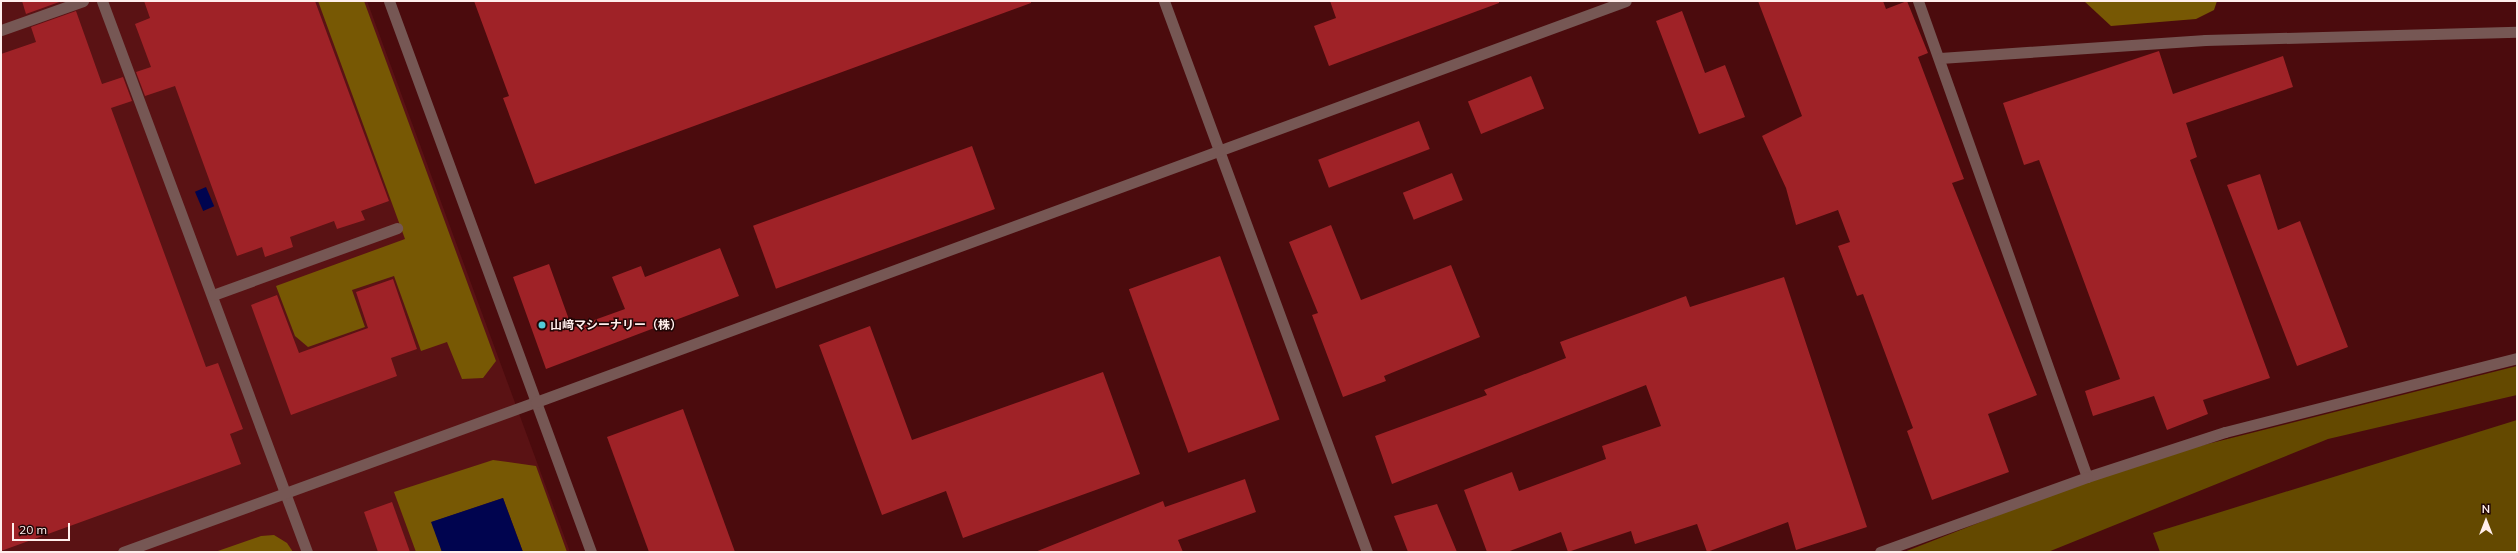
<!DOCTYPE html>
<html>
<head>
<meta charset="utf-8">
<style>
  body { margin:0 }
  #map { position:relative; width:2518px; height:553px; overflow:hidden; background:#4b0b0d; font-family:Mulish,"Noto Sans JP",sans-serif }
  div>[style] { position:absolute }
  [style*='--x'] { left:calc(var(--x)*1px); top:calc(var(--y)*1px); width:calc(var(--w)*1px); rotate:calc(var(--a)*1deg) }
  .built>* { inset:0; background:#5a1214 }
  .green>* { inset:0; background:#644900 }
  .forest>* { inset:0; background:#775804 }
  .water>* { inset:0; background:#00044f; transform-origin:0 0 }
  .building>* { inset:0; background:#9f2227; transform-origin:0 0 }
  .service>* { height:11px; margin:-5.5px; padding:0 5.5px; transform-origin:5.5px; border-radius:5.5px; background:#765754 }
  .minor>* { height:11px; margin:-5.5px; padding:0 5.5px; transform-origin:5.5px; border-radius:5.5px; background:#765754 }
  .tertiary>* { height:11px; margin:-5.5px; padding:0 5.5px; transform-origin:5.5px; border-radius:5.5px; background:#765754 }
  .dots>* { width:11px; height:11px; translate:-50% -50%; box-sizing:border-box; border:2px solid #210606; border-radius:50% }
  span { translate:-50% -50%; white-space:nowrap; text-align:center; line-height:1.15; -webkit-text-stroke:3px #210606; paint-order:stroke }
  .poi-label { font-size:12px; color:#ffeeec; font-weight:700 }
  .left { translate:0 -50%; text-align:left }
  .frame { position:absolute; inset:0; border:2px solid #ffeeec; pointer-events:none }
  .north { position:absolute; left:2466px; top:501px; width:40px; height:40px; -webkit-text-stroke:3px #210606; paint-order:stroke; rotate:0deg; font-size:11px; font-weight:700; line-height:16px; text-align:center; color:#ffeeec }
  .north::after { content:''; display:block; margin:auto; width:14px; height:18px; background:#ffeeec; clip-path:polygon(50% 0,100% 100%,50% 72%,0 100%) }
  .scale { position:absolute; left:12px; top:523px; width:58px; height:18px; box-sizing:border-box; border:2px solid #ffeeec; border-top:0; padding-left:5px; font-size:12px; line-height:14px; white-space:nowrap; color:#ffeeec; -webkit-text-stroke:3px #210606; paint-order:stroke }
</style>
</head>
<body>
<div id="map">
  <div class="built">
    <div style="clip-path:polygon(1px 1px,367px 1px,570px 552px,1px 552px)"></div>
  </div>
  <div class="green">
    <div style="clip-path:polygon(2517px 366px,2517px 395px,2328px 439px,2048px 552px,1904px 552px,2132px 463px)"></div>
    <div style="clip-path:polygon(2517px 420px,2517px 552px,2160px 552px,2153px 533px)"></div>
  </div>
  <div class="forest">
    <div style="clip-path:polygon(318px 1px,364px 1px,496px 361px,483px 378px,462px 379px,447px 342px,421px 351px,394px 276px,352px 290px,365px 327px,308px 347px,295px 336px,276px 286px,405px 239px)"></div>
    <div style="clip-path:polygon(2084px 1px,2217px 1px,2214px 10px,2196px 19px,2111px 26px)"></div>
    <div style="clip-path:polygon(493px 460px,536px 466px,567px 552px,523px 552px,503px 498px,432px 522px,442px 552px,416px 552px,394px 492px)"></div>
    <div style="clip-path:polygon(274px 535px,287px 543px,293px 552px,215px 552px,261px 536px)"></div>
  </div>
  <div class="water">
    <div style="left:206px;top:187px;width:21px;height:12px;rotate:67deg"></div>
    <div style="clip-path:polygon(503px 498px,523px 552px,442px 552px,431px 522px)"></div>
  </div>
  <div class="building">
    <div style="clip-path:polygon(22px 1px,62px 1px,26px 14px)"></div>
    <div style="clip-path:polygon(144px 1px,315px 1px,389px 201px,361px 211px,365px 220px,337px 229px,334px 221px,290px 237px,293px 247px,265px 257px,262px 247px,237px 256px,175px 86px,145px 96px,136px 72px,151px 67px,135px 24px,150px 18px)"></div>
    <div style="clip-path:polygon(474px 1px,1031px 1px,1031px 3px,535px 184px,503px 98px,509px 96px)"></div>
    <div style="clip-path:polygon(1330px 1px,1499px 1px,1499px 3px,1329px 66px,1314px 26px,1336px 18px)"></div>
    <div style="clip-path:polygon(1758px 1px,1883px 1px,1886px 9px,1907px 1px,1928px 53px,1918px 57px,1964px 179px,1952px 183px,2037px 395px,1988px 414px,2009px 472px,1932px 500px,1907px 431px,1913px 428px,1863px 294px,1857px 296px,1838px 246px,1850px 242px,1838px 210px,1796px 225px,1786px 188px,1762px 136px,1802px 116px)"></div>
    <div style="clip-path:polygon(76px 11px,102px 84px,123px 77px,132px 101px,111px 108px,206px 367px,218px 363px,243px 429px,230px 434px,241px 464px,1px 551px,1px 54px,36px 42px,31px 27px)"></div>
    <div style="clip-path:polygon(1682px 11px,1705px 73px,1725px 65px,1745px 117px,1699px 134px,1656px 21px)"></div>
    <div style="clip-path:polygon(2159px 51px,2173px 94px,2283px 56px,2293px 87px,2186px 123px,2197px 157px,2190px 160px,2270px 378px,2203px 400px,2208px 414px,2167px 430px,2154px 396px,2093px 416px,2085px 391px,2120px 379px,2039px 160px,2024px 165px,2003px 103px)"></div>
    <div style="left:1531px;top:76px;width:35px;height:68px;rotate:68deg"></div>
    <div style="left:1419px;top:121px;width:30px;height:108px;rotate:69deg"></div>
    <div style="left:972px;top:146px;width:67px;height:233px;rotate:70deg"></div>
    <div style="left:1452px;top:173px;width:29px;height:53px;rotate:68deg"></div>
    <div style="clip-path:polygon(2260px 174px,2278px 230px,2300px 221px,2348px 347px,2297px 366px,2227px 185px)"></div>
    <div style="clip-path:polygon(1331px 225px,1361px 300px,1451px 265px,1480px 337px,1384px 376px,1386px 381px,1343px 397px,1312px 315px,1318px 313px,1289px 242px)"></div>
    <div style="clip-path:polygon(720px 248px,739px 296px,546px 369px,513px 277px,549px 264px,572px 328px,625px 309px,612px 277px,641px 266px,645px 277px)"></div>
    <div style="left:1220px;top:256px;width:174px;height:97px;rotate:70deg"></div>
    <div style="clip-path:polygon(1784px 277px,1867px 527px,1796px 550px,1788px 522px,1707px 552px,1697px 524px,1635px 544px,1631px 531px,1568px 552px,1561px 532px,1507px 552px,1487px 552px,1464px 490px,1512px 472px,1519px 491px,1606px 459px,1602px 446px,1661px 426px,1646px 385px,1392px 484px,1375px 436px,1487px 395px,1484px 390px,1566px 358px,1560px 342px,1686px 296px,1690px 307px)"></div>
    <div style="clip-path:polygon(393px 279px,417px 349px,391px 358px,397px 376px,291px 415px,251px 305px,277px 295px,299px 353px,368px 328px,356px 292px)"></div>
    <div style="clip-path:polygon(870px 326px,912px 440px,1103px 372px,1140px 474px,963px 538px,946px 491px,882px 515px,819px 345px)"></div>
    <div style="clip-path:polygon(683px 409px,735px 552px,649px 552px,607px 437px)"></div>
    <div style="clip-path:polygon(1245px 479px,1256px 512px,1178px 540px,1183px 552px,1035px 552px,1163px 501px,1165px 507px)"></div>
    <div style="clip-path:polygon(392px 502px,410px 552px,378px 552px,364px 512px)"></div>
    <div style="clip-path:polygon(1437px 504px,1457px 552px,1408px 552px,1394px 516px)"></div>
  </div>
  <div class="service">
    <div style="--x:102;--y:1;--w:588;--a:69.59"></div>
    <div style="--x:1;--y:30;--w:87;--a:-19.5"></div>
    <div style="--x:213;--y:295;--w:196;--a:-20"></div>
    <div style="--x:123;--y:552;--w:439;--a:-20"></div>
  </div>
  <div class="minor">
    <div style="--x:1164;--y:1;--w:587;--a:69.78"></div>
    <div style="--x:1918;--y:1;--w:505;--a:70.45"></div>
    <div style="--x:2087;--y:477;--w:145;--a:-18.1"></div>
    <div style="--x:2225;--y:432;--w:301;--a:-14.2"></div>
    <div style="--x:1940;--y:58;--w:266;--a:-3.9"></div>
    <div style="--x:2205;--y:40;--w:312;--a:-1.5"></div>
  </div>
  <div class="tertiary">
    <div style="--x:389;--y:1;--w:587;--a:69.87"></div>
    <div style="--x:536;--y:402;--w:1161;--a:-20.2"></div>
    <div style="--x:1880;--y:552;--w:220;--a:-19.9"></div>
  </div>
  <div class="dots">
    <div style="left:542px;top:325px;background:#52cbd7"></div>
  </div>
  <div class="poi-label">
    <span class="left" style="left:550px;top:325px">山﨑マシーナリー（株）</span>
  </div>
  <div class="frame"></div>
  <div class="north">N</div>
  <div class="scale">20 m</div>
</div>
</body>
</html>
